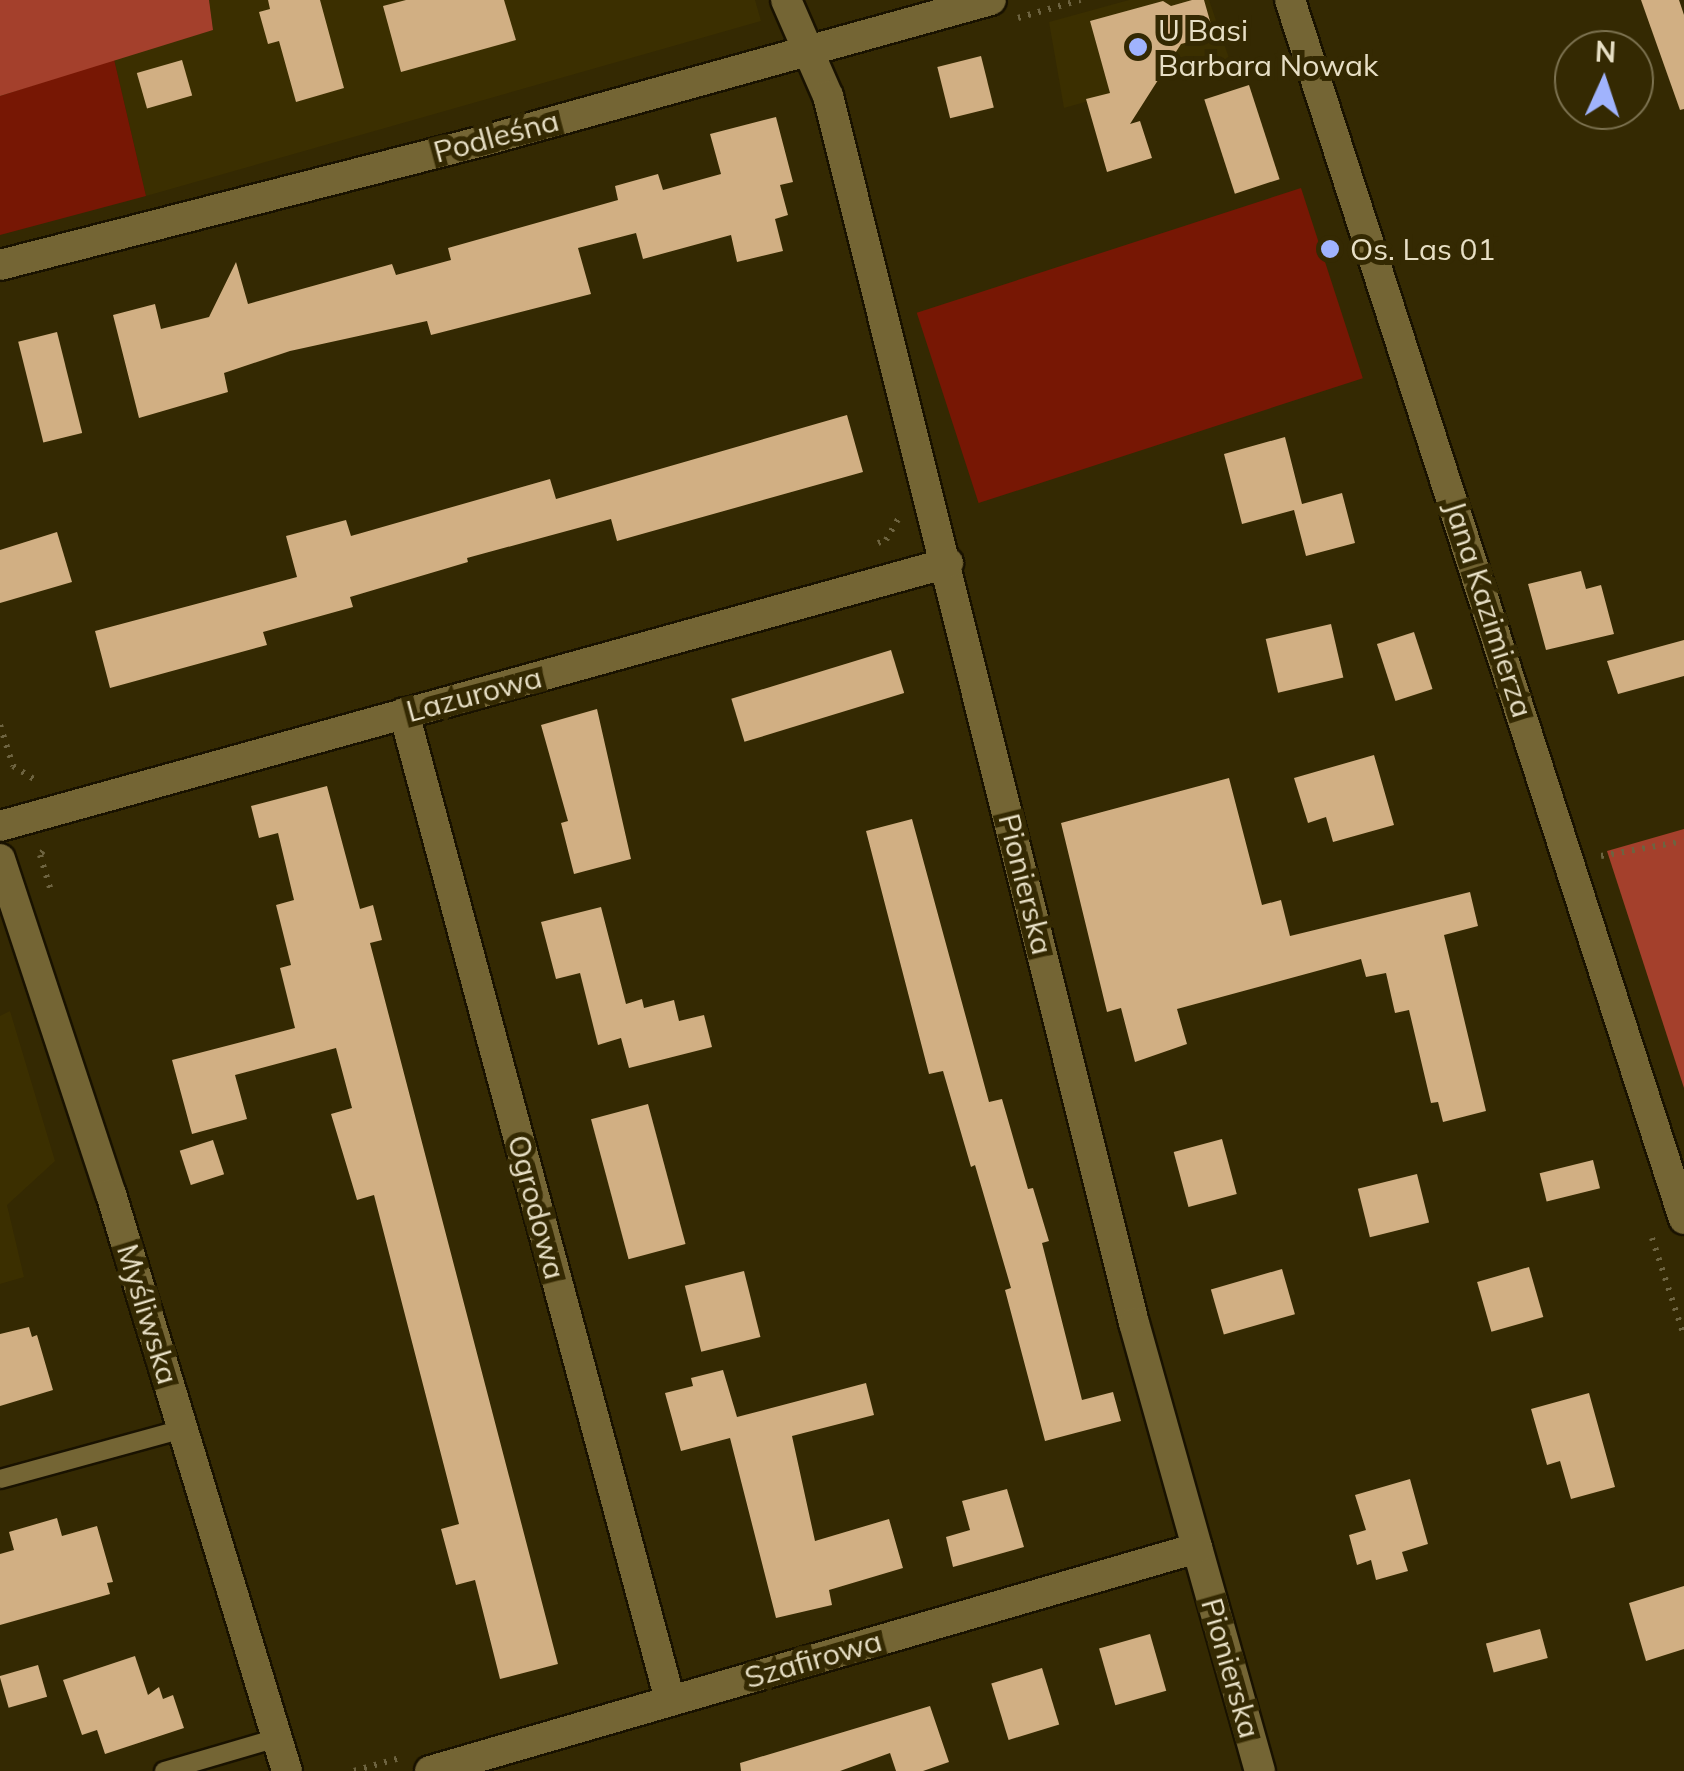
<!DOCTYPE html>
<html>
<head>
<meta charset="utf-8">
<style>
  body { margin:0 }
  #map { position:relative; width:1684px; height:1771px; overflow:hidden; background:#342902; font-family:Mulish,sans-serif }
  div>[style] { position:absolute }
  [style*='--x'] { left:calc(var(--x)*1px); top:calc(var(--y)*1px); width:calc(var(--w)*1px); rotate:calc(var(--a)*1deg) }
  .built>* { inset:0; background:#3b2f00 }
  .green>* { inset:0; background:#771704; transform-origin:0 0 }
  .forest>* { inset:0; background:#a4402c }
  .building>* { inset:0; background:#d1af83; transform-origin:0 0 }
  .path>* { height:6px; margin-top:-3px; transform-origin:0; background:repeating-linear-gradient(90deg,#6d6340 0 2.5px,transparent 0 10.5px) }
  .roads { filter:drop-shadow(2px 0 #191200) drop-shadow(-2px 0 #191200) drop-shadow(0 2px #191200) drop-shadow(0 -2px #191200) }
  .lane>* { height:18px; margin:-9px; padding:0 9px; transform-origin:9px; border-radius:9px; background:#746534 }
  .street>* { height:30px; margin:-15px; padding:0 15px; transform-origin:15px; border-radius:15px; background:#746534 }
  .secondary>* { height:30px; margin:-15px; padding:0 15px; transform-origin:15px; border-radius:15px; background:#746534 }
  .dots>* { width:28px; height:28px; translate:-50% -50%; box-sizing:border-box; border:5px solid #342902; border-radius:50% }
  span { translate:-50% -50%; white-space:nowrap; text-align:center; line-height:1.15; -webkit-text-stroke:10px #342902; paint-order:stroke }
  .poi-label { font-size:30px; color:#e7dfc5 }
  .left { translate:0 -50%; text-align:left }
  .street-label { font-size:30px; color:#e7dfc5 }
  .north { position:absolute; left:1554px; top:30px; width:100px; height:100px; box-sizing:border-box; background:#342902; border:2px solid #7c7250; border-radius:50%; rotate:3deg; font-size:28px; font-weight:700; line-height:40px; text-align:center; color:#e7dfc5 }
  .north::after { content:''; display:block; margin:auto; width:35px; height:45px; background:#a0b3fd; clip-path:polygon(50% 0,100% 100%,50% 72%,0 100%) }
</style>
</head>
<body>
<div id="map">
  <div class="built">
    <div style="clip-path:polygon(209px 0,755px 0,761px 21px,146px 196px,114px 59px,213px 30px)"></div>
    <div style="clip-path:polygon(1129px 0,1209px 0,1230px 61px,1064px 108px,1049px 22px)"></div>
    <div style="clip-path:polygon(10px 1011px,55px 1161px,7px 1205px,24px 1277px,0 1284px,0 1016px)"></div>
  </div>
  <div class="green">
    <div style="clip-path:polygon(114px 59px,146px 196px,0 235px,0 96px)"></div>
    <div style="left:1301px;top:188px;width:200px;height:404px;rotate:72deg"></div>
  </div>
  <div class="forest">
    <div style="clip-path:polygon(0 0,209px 0,213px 30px,0 96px)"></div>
    <div style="clip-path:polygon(1684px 829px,1684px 1088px,1607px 851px)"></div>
  </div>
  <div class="building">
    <div style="clip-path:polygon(268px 0,320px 0,344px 88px,296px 102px,279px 41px,268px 44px,259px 12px,270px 9px)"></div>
    <div style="clip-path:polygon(406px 0,504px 0,516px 40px,401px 72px,383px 6px)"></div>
    <div style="clip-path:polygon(1192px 0,1204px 0,1214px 35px,1181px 44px,1130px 124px,1140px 121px,1152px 158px,1107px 172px,1086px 99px,1110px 93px,1090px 21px,1163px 1px,1171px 6px)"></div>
    <div style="clip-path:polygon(1641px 0,1679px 0,1684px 15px,1684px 109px,1680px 110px)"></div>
    <div style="left:981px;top:56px;width:53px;height:45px;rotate:76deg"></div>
    <div style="left:182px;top:60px;width:37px;height:47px;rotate:74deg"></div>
    <div style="left:1249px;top:85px;width:99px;height:47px;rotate:72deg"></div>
    <div style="clip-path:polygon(776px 117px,793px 182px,780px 185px,788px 215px,775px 219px,783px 251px,737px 262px,731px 235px,643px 259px,636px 233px,578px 248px,591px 294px,431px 335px,427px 321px,290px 351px,224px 373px,228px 392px,139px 418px,113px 315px,155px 304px,161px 329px,209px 317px,236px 262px,248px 304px,392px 264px,396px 275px,451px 260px,448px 248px,618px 200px,615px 186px,658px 174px,663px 190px,721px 174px,710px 134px)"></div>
    <div style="left:57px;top:332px;width:104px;height:40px;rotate:76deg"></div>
    <div style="clip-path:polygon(847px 415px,863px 472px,617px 541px,611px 519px,467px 558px,468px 562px,350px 597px,353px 607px,263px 632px,267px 645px,110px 688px,95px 631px,297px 577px,286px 536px,346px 520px,351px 536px,550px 479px,556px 499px)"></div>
    <div style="clip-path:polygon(1285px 437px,1302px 504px,1342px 493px,1355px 543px,1306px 556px,1294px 510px,1242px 524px,1224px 454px)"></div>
    <div style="clip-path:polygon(57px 532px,72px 582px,0 603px,0 550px)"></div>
    <div style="clip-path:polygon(1581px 571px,1586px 589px,1601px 585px,1614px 634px,1546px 650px,1528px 584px)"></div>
    <div style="left:1331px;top:624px;width:55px;height:67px;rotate:77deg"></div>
    <div style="left:1414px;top:632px;width:60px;height:39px;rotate:72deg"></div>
    <div style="clip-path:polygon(1684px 640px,1684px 676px,1618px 694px,1607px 661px)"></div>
    <div style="left:891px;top:650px;width:45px;height:167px;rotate:73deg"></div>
    <div style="clip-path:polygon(597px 709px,631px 859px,574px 874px,561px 823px,568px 821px,541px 725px)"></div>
    <div style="clip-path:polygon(1374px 755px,1394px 825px,1333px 842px,1326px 817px,1308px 823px,1294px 778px)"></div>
    <div style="clip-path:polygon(1229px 778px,1262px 905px,1281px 900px,1290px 936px,1470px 892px,1478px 926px,1444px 935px,1486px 1111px,1443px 1122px,1438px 1102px,1431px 1103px,1409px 1010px,1395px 1013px,1386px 973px,1366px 977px,1361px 959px,1177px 1009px,1187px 1044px,1135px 1062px,1121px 1008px,1107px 1012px,1061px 823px)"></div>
    <div style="clip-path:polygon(327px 786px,360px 909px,373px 905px,382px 940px,370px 943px,558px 1664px,500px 1679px,475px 1580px,456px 1585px,441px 1529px,459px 1524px,374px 1195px,357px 1200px,331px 1114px,352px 1108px,336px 1048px,235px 1075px,247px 1119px,192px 1134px,172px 1060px,295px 1028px,280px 968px,291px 965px,276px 905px,294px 900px,278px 833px,259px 838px,251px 806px)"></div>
    <div style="clip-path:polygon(912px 819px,989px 1102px,1002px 1099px,1028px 1189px,1033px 1188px,1049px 1241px,1042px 1243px,1082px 1400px,1113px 1392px,1121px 1421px,1045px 1441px,1005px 1290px,1011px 1288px,975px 1165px,971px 1167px,943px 1071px,929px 1074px,866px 831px)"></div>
    <div style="clip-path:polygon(601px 907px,626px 1004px,642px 999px,644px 1008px,674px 1000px,679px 1021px,704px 1015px,712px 1047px,629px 1068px,621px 1038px,598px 1045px,580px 973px,556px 979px,541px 922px)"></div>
    <div style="left:648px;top:1104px;width:145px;height:59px;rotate:75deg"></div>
    <div style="left:1222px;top:1139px;width:57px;height:50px;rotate:75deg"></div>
    <div style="left:213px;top:1140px;width:36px;height:35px;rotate:72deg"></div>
    <div style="left:1593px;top:1160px;width:29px;height:55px;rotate:76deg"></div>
    <div style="left:1417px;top:1174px;width:50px;height:61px;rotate:76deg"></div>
    <div style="left:1529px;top:1267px;width:52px;height:54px;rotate:74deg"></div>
    <div style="left:1282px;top:1269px;width:47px;height:74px;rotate:74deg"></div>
    <div style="left:744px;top:1271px;width:68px;height:61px;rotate:76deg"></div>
    <div style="clip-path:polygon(29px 1327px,32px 1337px,37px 1335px,53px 1390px,0 1406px,0 1334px)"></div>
    <div style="clip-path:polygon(723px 1370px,737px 1417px,866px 1383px,874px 1415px,792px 1436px,815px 1541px,889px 1519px,903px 1568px,829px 1590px,832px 1605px,776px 1618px,730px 1438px,681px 1451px,665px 1393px,693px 1386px,691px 1378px)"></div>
    <div style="clip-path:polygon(1589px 1393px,1615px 1487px,1571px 1499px,1560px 1461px,1547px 1465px,1531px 1409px)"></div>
    <div style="clip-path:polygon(1410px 1479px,1428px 1544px,1402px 1552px,1408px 1571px,1376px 1580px,1371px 1560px,1357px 1565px,1349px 1535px,1366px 1530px,1355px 1495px)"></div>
    <div style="clip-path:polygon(1007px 1489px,1024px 1547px,953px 1567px,946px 1537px,970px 1530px,962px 1501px)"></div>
    <div style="clip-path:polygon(57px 1518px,62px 1536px,97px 1526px,113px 1582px,107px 1583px,110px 1594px,0 1625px,0 1554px,14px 1550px,9px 1532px)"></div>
    <div style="clip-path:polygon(1684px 1586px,1684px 1649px,1646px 1661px,1629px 1603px)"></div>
    <div style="left:1540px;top:1629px;width:30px;height:56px;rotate:75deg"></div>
    <div style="left:1150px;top:1634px;width:59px;height:53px;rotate:74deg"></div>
    <div style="clip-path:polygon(135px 1656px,148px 1695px,159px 1687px,163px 1699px,173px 1695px,184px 1728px,105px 1754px,97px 1730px,82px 1735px,63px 1680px)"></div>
    <div style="left:38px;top:1665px;width:33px;height:40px;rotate:74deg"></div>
    <div style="left:1042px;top:1668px;width:59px;height:53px;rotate:73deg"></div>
    <div style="clip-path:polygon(930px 1706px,949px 1762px,923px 1771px,896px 1771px,890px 1753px,840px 1771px,741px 1771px,740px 1763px)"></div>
  </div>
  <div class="path">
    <div style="--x:1018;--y:18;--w:65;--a:-16.2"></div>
    <div style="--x:878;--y:543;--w:9;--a:-21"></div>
    <div style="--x:886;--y:540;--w:24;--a:-60"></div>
    <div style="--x:0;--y:725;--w:43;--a:72.4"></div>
    <div style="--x:13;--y:766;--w:26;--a:32"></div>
    <div style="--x:43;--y:851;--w:5;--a:127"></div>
    <div style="--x:40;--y:855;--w:38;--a:73"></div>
    <div style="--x:1601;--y:856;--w:84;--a:-10.2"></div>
    <div style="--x:1652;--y:1238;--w:103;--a:71.9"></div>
    <div style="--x:354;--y:1771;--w:48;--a:-15.8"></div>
  </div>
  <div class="roads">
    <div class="lane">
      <div style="--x:0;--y:1479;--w:190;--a:-15.3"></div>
      <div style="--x:164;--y:1771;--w:118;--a:-16.3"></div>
    </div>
    <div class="street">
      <div style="--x:786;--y:0;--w:105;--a:66.4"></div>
      <div style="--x:828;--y:96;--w:1265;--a:76"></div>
      <div style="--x:1134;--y:1323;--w:465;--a:74.3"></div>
      <div style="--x:0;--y:265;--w:499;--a:-14.4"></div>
      <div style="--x:483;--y:141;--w:527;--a:-15.51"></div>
      <div style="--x:404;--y:713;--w:1022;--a:74.92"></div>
      <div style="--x:0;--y:826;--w:984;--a:-15.51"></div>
      <div style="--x:0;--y:859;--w:353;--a:71.7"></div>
      <div style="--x:111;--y:1194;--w:603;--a:73.04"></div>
      <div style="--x:430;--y:1771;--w:799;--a:-16.21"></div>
    </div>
    <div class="secondary">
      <div style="--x:1290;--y:0;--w:1281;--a:72.09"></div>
    </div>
  </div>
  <div class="dots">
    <div style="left:1138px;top:47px;background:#a0b3fd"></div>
    <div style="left:1330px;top:249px;background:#a0b3fd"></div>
  </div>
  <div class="poi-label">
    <span class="left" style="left:1158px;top:47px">U Basi<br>Barbara Nowak</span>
    <span class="left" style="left:1350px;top:249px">Os. Las 01</span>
  </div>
  <div class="street-label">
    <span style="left:496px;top:136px;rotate:-15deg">Podleśna</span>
    <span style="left:1489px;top:609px;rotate:72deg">Jana Kazimierza</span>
    <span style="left:474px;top:694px;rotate:-15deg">Lazurowa</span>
    <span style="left:1026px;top:884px;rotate:76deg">Pionierska</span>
    <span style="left:537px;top:1207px;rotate:75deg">Ogrodowa</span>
    <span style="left:148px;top:1314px;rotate:73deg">Myśliwska</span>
    <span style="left:813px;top:1659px;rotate:-16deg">Szafirowa</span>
    <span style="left:1231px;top:1668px;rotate:74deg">Pionierska</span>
  </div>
  <div class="north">N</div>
</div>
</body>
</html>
